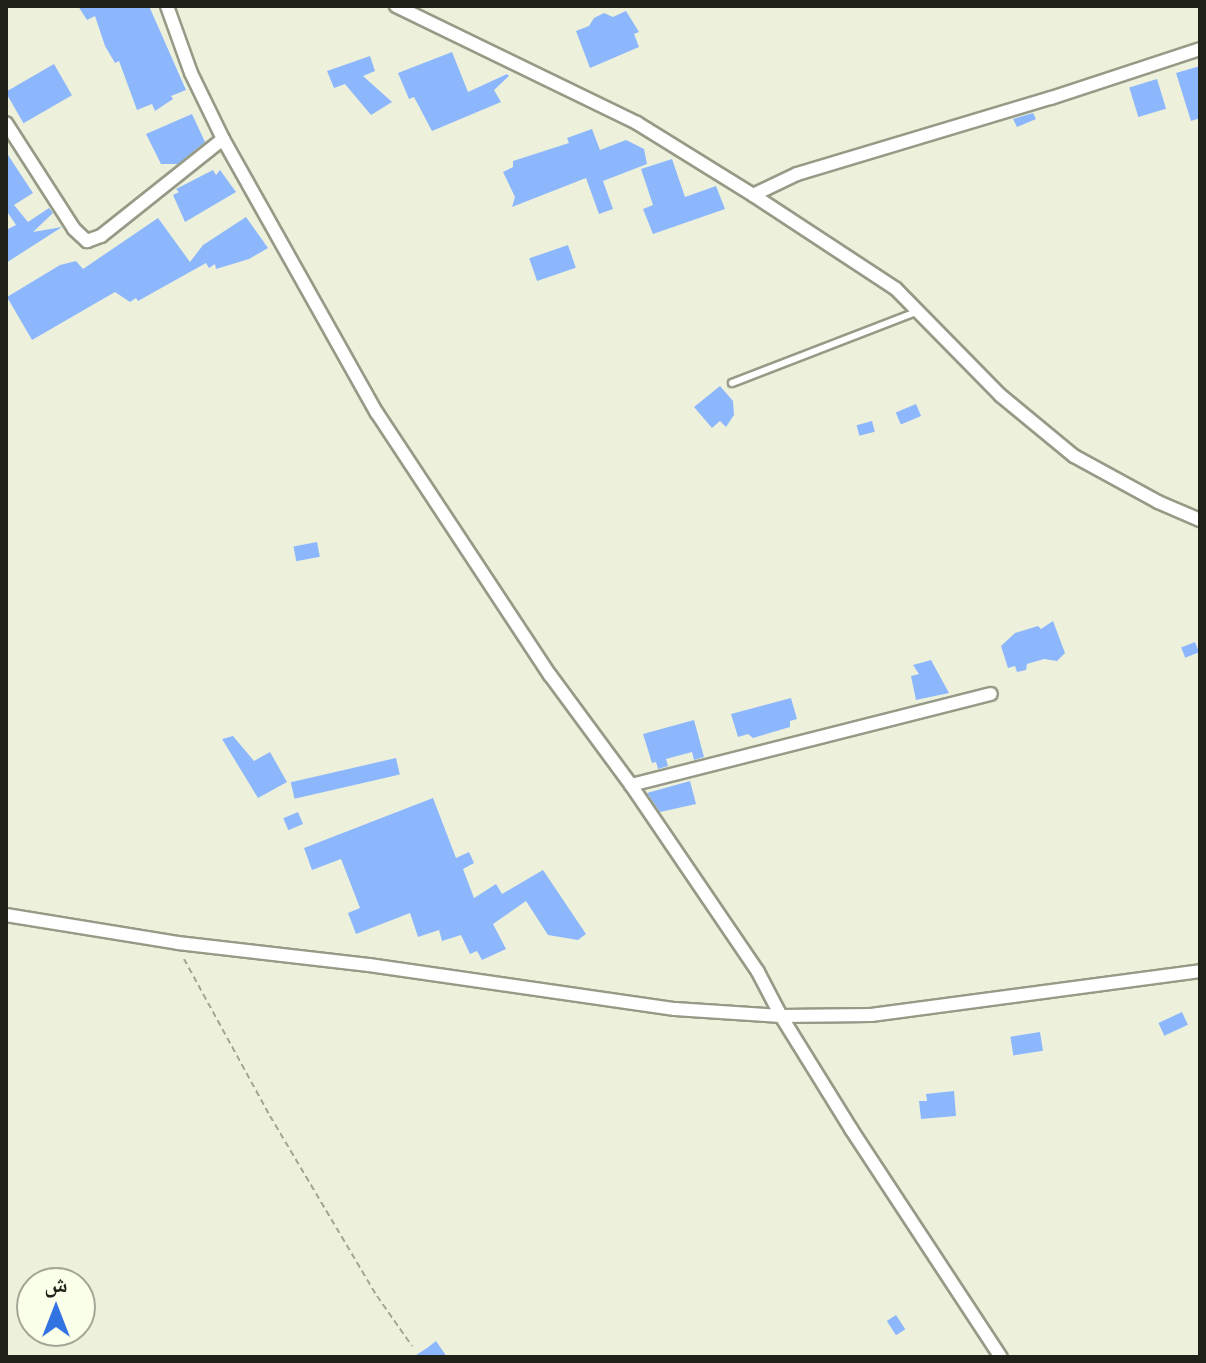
<!DOCTYPE html>
<html>
<head>
<meta charset="utf-8">
<style>
  body { margin:0 }
  #map { position:relative; width:1206px; height:1363px; overflow:hidden; background:#edf1dc; font-family:"Nunito Sans","Noto Naskh Arabic",sans-serif }
  div>[style] { position:absolute }
  [style*='--x'] { left:calc(var(--x)*1px); top:calc(var(--y)*1px); width:calc(var(--w)*1px); rotate:calc(var(--a)*1deg) }
  .building>* { inset:0; background:#8db7fc; transform-origin:0 0 }
  .path>* { height:2px; margin-top:-1px; transform-origin:0; background:repeating-linear-gradient(90deg,#a2a595 0 6px,transparent 0 10px) }
  .roads { filter:drop-shadow(2px 0 #969a86) drop-shadow(-2px 0 #969a86) drop-shadow(0 2px #969a86) drop-shadow(0 -2px #969a86) }
  .lane>* { height:6px; margin:-3px; padding:0 3px; transform-origin:3px; border-radius:3px; background:#fff }
  .street>* { height:12px; margin:-6px; padding:0 6px; transform-origin:6px; border-radius:6px; background:#fff }
  span { translate:-50% -50%; white-space:nowrap; text-align:center; line-height:1.15; -webkit-text-stroke:6px #faffe9; paint-order:stroke }
  .frame { position:absolute; inset:0; border:8px solid #202119; pointer-events:none }
  .north { position:absolute; left:16px; top:1267px; width:80px; height:80px; box-sizing:border-box; background:#faffe9; border:2px solid #a3a696; border-radius:50%; rotate:0deg; font-size:22px; font-weight:700; line-height:32px; text-align:center; color:#202119 }
  .north::after { content:''; display:block; margin:auto; width:28px; height:36px; background:#3173e1; clip-path:polygon(50% 0,100% 100%,50% 72%,0 100%) }
</style>
</head>
<body>
<div id="map">
  <div class="building">
    <div style="clip-path:polygon(78px 6px,149px 6px,186px 90px,171px 96px,173px 99px,155px 111px,152px 104px,137px 110px,119px 61px,115px 63px,105px 46px,95px 16px,87px 20px)"></div>
    <div style="clip-path:polygon(626px 11px,639px 32px,634px 34px,639px 47px,590px 68px,576px 31px,589px 26px,594px 18px,604px 13px,613px 17px)"></div>
    <div style="clip-path:polygon(452px 52px,468px 92px,507px 74px,509px 76px,494px 90px,501px 102px,432px 131px,414px 97px,409px 99px,398px 73px)"></div>
    <div style="clip-path:polygon(370px 56px,375px 71px,363px 76px,392px 102px,371px 115px,345px 84px,334px 88px,327px 71px)"></div>
    <div style="left:54px;top:64px;width:36px;height:56px;rotate:60deg"></div>
    <div style="clip-path:polygon(1200px 66px,1200px 118px,1191px 121px,1176px 73px)"></div>
    <div style="left:1157px;top:79px;width:31px;height:29px;rotate:73deg"></div>
    <div style="clip-path:polygon(1033px 113px,1036px 119px,1017px 127px,1013px 119px)"></div>
    <div style="clip-path:polygon(192px 114px,205px 142px,178px 164px,161px 164px,146px 134px)"></div>
    <div style="clip-path:polygon(592px 129px,600px 150px,626px 140px,644px 149px,647px 164px,603px 181px,613px 209px,599px 214px,586px 178px,512px 207px,515px 197px,503px 172px,513px 167px,513px 161px,569px 143px,567px 138px)"></div>
    <div style="clip-path:polygon(6px 152px,33px 193px,14px 205px,28px 222px,49px 208px,53px 213px,33px 232px,62px 227px,6px 263px,6px 230px,16px 225px,6px 210px)"></div>
    <div style="clip-path:polygon(672px 159px,685px 197px,716px 186px,725px 209px,653px 234px,643px 209px,653px 205px,641px 169px)"></div>
    <div style="clip-path:polygon(213px 170px,216px 175px,220px 170px,236px 192px,185px 222px,173px 195px,179px 192px,176px 189px)"></div>
    <div style="clip-path:polygon(246px 217px,268px 248px,249px 259px,216px 269px,215px 264px,209px 268px,206px 263px,138px 301px,136px 298px,130px 302px,115px 292px,32px 340px,7px 297px,60px 265px,76px 261px,83px 269px,158px 218px,190px 262px,203px 245px)"></div>
    <div style="left:568px;top:245px;width:24px;height:41px;rotate:71deg"></div>
    <div style="clip-path:polygon(720px 386px,733px 401px,734px 415px,726px 427px,720px 421px,712px 428px,694px 407px)"></div>
    <div style="left:916px;top:404px;width:13px;height:22px;rotate:67deg"></div>
    <div style="left:872px;top:421px;width:11px;height:16px;rotate:75deg"></div>
    <div style="left:317px;top:542px;width:15px;height:24px;rotate:79deg"></div>
    <div style="clip-path:polygon(1053px 621px,1065px 653px,1057px 661px,1044px 659px,1027px 664px,1026px 670px,1017px 672px,1015px 666px,1008px 668px,1001px 646px,1015px 633px,1038px 626px,1041px 629px)"></div>
    <div style="left:1195px;top:642px;width:11px;height:15px;rotate:68deg"></div>
    <div style="clip-path:polygon(931px 660px,949px 693px,916px 700px,911px 676px,919px 674px,913px 665px)"></div>
    <div style="clip-path:polygon(791px 698px,797px 719px,790px 721px,790px 727px,753px 738px,748px 734px,738px 737px,731px 714px)"></div>
    <div style="clip-path:polygon(694px 720px,704px 757px,694px 760px,692px 752px,666px 759px,668px 766px,658px 769px,656px 762px,652px 763px,643px 734px)"></div>
    <div style="clip-path:polygon(233px 736px,254px 761px,270px 752px,287px 782px,258px 798px,222px 739px)"></div>
    <div style="left:396px;top:758px;width:17px;height:108px;rotate:77deg"></div>
    <div style="clip-path:polygon(690px 781px,696px 804px,660px 812px,647px 793px)"></div>
    <div style="clip-path:polygon(433px 798px,456px 858px,469px 852px,474px 863px,463px 869px,474px 898px,496px 884px,502px 894px,543px 870px,586px 934px,578px 940px,548px 935px,526px 901px,493px 924px,506px 949px,482px 960px,477px 951px,470px 954px,461px 935px,442px 941px,439px 930px,418px 937px,410px 913px,356px 934px,348px 913px,360px 908px,341px 859px,312px 870px,304px 848px)"></div>
    <div style="left:298px;top:812px;width:13px;height:16px;rotate:67deg"></div>
    <div style="left:1182px;top:1012px;width:14px;height:26px;rotate:65deg"></div>
    <div style="left:1040px;top:1032px;width:19px;height:30px;rotate:81deg"></div>
    <div style="clip-path:polygon(954px 1091px,956px 1116px,921px 1119px,919px 1101px,927px 1101px,926px 1094px)"></div>
    <div style="left:896px;top:1315px;width:17px;height:11px;rotate:57deg"></div>
    <div style="clip-path:polygon(436px 1341px,447px 1357px,413px 1357px,427px 1348px)"></div>
  </div>
  <div class="path">
    <div style="--x:184;--y:959;--w:179;--a:61.3"></div>
    <div style="--x:270;--y:1116;--w:209;--a:59.3"></div>
    <div style="--x:377;--y:1296;--w:61;--a:55"></div>
  </div>
  <div class="roads">
    <div class="lane">
      <div style="--x:732;--y:383;--w:197;--a:-21.1"></div>
    </div>
    <div class="street">
      <div style="--x:167;--y:6;--w:71;--a:70.3"></div>
      <div style="--x:191;--y:73;--w:73;--a:64.1"></div>
      <div style="--x:223;--y:139;--w:314;--a:60.7"></div>
      <div style="--x:377;--y:413;--w:314;--a:56.6"></div>
      <div style="--x:550;--y:675;--w:137;--a:53.6"></div>
      <div style="--x:631;--y:785;--w:226;--a:55.8"></div>
      <div style="--x:758;--y:972;--w:50;--a:62.4"></div>
      <div style="--x:781;--y:1016;--w:133;--a:58.2"></div>
      <div style="--x:851;--y:1129;--w:273;--a:56.7"></div>
      <div style="--x:396;--y:6;--w:268;--a:25.9"></div>
      <div style="--x:637;--y:123;--w:137;--a:31.8"></div>
      <div style="--x:753;--y:195;--w:171;--a:33.3"></div>
      <div style="--x:896;--y:289;--w:148;--a:45.5"></div>
      <div style="--x:1000;--y:395;--w:96;--a:39.5"></div>
      <div style="--x:1074;--y:456;--w:96;--a:28.7"></div>
      <div style="--x:1158;--y:502;--w:46;--a:23.2"></div>
      <div style="--x:6;--y:123;--w:126;--a:57.3"></div>
      <div style="--x:74;--y:229;--w:18;--a:43"></div>
      <div style="--x:87;--y:241;--w:15;--a:-20"></div>
      <div style="--x:101;--y:236;--w:156;--a:-38.5"></div>
      <div style="--x:753;--y:195;--w:49;--a:-25.5"></div>
      <div style="--x:797;--y:174;--w:265;--a:-16.7"></div>
      <div style="--x:1051;--y:98;--w:157;--a:-18.2"></div>
      <div style="--x:631;--y:785;--w:371;--a:-14.2"></div>
      <div style="--x:6;--y:915;--w:174;--a:9.2"></div>
      <div style="--x:178;--y:943;--w:192;--a:6.6"></div>
      <div style="--x:369;--y:965;--w:309;--a:8.2"></div>
      <div style="--x:675;--y:1009;--w:106;--a:3.8"></div>
      <div style="--x:781;--y:1016;--w:90;--a:-0.6"></div>
      <div style="--x:871;--y:1015;--w:332;--a:-7.6"></div>
    </div>
  </div>
  <div class="frame"></div>
  <div class="north">ش</div>
</div>
</body>
</html>
